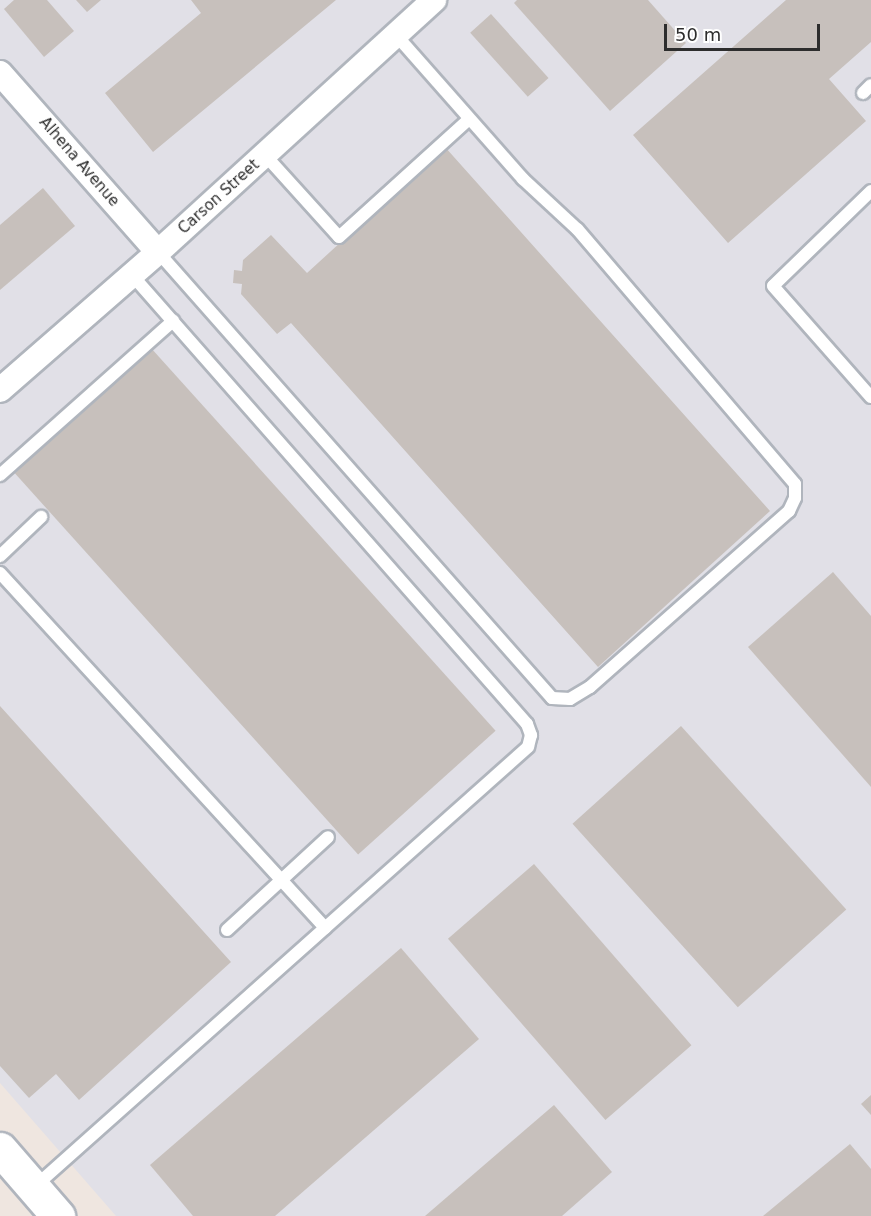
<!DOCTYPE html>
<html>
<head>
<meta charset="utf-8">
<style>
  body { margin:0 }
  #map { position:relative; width:871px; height:1216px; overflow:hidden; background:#efe6e0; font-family:"DejaVu Sans",sans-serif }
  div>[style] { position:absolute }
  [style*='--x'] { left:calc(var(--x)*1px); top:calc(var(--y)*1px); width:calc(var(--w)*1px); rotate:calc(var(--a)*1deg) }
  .industrial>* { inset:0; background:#e1e0e7 }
  .building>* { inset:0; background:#c7c0bc; transform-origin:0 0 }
  .roads { filter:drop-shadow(2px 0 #b0b5bd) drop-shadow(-2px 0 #b0b5bd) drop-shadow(0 2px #b0b5bd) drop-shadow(0 -2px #b0b5bd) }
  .lane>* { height:12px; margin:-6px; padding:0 6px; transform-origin:6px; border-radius:6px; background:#fff }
  .street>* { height:24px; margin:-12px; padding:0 12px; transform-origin:12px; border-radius:12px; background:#fff }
  .secondary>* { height:33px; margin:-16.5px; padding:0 16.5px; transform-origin:16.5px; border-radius:16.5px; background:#fff }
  span { translate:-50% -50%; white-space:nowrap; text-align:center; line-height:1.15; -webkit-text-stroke:5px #fff; paint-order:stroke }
  .street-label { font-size:15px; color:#2d2d2d }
  .scale { position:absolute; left:664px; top:24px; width:156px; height:27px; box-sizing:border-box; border:3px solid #2d2d2d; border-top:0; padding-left:8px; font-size:18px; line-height:21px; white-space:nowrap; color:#2d2d2d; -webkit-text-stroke:4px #fff; paint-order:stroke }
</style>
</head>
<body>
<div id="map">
  <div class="industrial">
    <div style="clip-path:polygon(0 0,871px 0,871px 1216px,116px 1216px,0 1083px)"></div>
  </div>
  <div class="building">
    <div style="clip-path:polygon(14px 0,47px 0,74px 31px,44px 57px,4px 9px)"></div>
    <div style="clip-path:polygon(76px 0,101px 0,87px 12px)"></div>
    <div style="clip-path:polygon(191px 0,336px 0,153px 152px,105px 93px,201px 13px)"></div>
    <div style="clip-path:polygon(517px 0,648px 0,686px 43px,610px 111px,514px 3px)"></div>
    <div style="clip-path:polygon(786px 0,871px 0,871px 42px,829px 79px,866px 121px,728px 243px,633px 135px)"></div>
    <div style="left:491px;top:14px;width:86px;height:28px;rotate:48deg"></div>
    <div style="clip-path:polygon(445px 147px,770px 511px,598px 667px,291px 323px,277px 334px,241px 294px,242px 284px,233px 283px,234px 270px,242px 271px,243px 260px,271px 235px,307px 273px)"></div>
    <div style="clip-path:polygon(43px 188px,75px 226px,0 290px,0 225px)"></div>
    <div style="left:151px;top:348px;width:515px;height:185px;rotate:48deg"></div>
    <div style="clip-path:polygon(833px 572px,871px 616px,871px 787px,748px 647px)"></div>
    <div style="clip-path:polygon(0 706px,231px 962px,79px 1100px,56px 1074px,29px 1098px,0 1066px)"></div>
    <div style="left:681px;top:726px;width:247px;height:146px;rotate:48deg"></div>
    <div style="left:534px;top:864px;width:240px;height:114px;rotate:49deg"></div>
    <div style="clip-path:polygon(401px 948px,479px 1039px,275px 1216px,193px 1216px,150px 1165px)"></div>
    <div style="clip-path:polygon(871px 1095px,871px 1115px,861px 1104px)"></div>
    <div style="clip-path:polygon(554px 1105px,612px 1172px,562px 1216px,425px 1216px)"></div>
    <div style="clip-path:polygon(850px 1144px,871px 1169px,871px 1216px,763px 1216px)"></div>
  </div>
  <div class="roads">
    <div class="lane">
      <div style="--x:863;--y:93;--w:11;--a:-45"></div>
      <div style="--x:265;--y:155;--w:110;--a:47.9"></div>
      <div style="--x:339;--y:237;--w:174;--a:-42.2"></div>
      <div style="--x:871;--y:191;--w:136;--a:135.9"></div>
      <div style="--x:773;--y:286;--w:148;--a:48.6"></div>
      <div style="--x:158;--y:252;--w:595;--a:48.54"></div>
      <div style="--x:552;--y:698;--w:18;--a:3"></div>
      <div style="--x:570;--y:699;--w:23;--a:-31"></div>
      <div style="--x:590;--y:687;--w:266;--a:-41.5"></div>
      <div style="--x:789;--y:511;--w:14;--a:-65"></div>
      <div style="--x:795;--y:498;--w:14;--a:-90"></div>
      <div style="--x:795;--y:484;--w:335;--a:-130.5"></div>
      <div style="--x:577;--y:229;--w:74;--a:-137.2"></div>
      <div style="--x:523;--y:179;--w:192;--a:-131.4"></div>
      <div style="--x:132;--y:275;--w:598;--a:48.66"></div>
      <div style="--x:527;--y:724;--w:12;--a:70"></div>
      <div style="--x:531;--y:735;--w:12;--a:104"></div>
      <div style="--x:528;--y:747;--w:272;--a:138.3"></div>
      <div style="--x:0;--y:475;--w:232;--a:-41.7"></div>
      <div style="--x:0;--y:556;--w:57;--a:-43.6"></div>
      <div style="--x:0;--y:573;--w:481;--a:47.5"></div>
      <div style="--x:325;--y:928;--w:388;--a:138.3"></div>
      <div style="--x:227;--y:930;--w:137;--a:-42.6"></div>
    </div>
    <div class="street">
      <div style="--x:0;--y:73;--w:239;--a:48.6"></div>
      <div style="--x:0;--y:390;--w:210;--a:-41.1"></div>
      <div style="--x:158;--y:252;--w:374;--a:-42.4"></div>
    </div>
    <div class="secondary">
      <div style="--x:0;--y:1149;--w:89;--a:49.1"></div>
    </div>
  </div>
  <div class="street-label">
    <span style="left:79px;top:162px;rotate:49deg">Alhena Avenue</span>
    <span style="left:219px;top:197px;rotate:-42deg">Carson Street</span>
  </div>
  <div class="scale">50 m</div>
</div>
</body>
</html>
